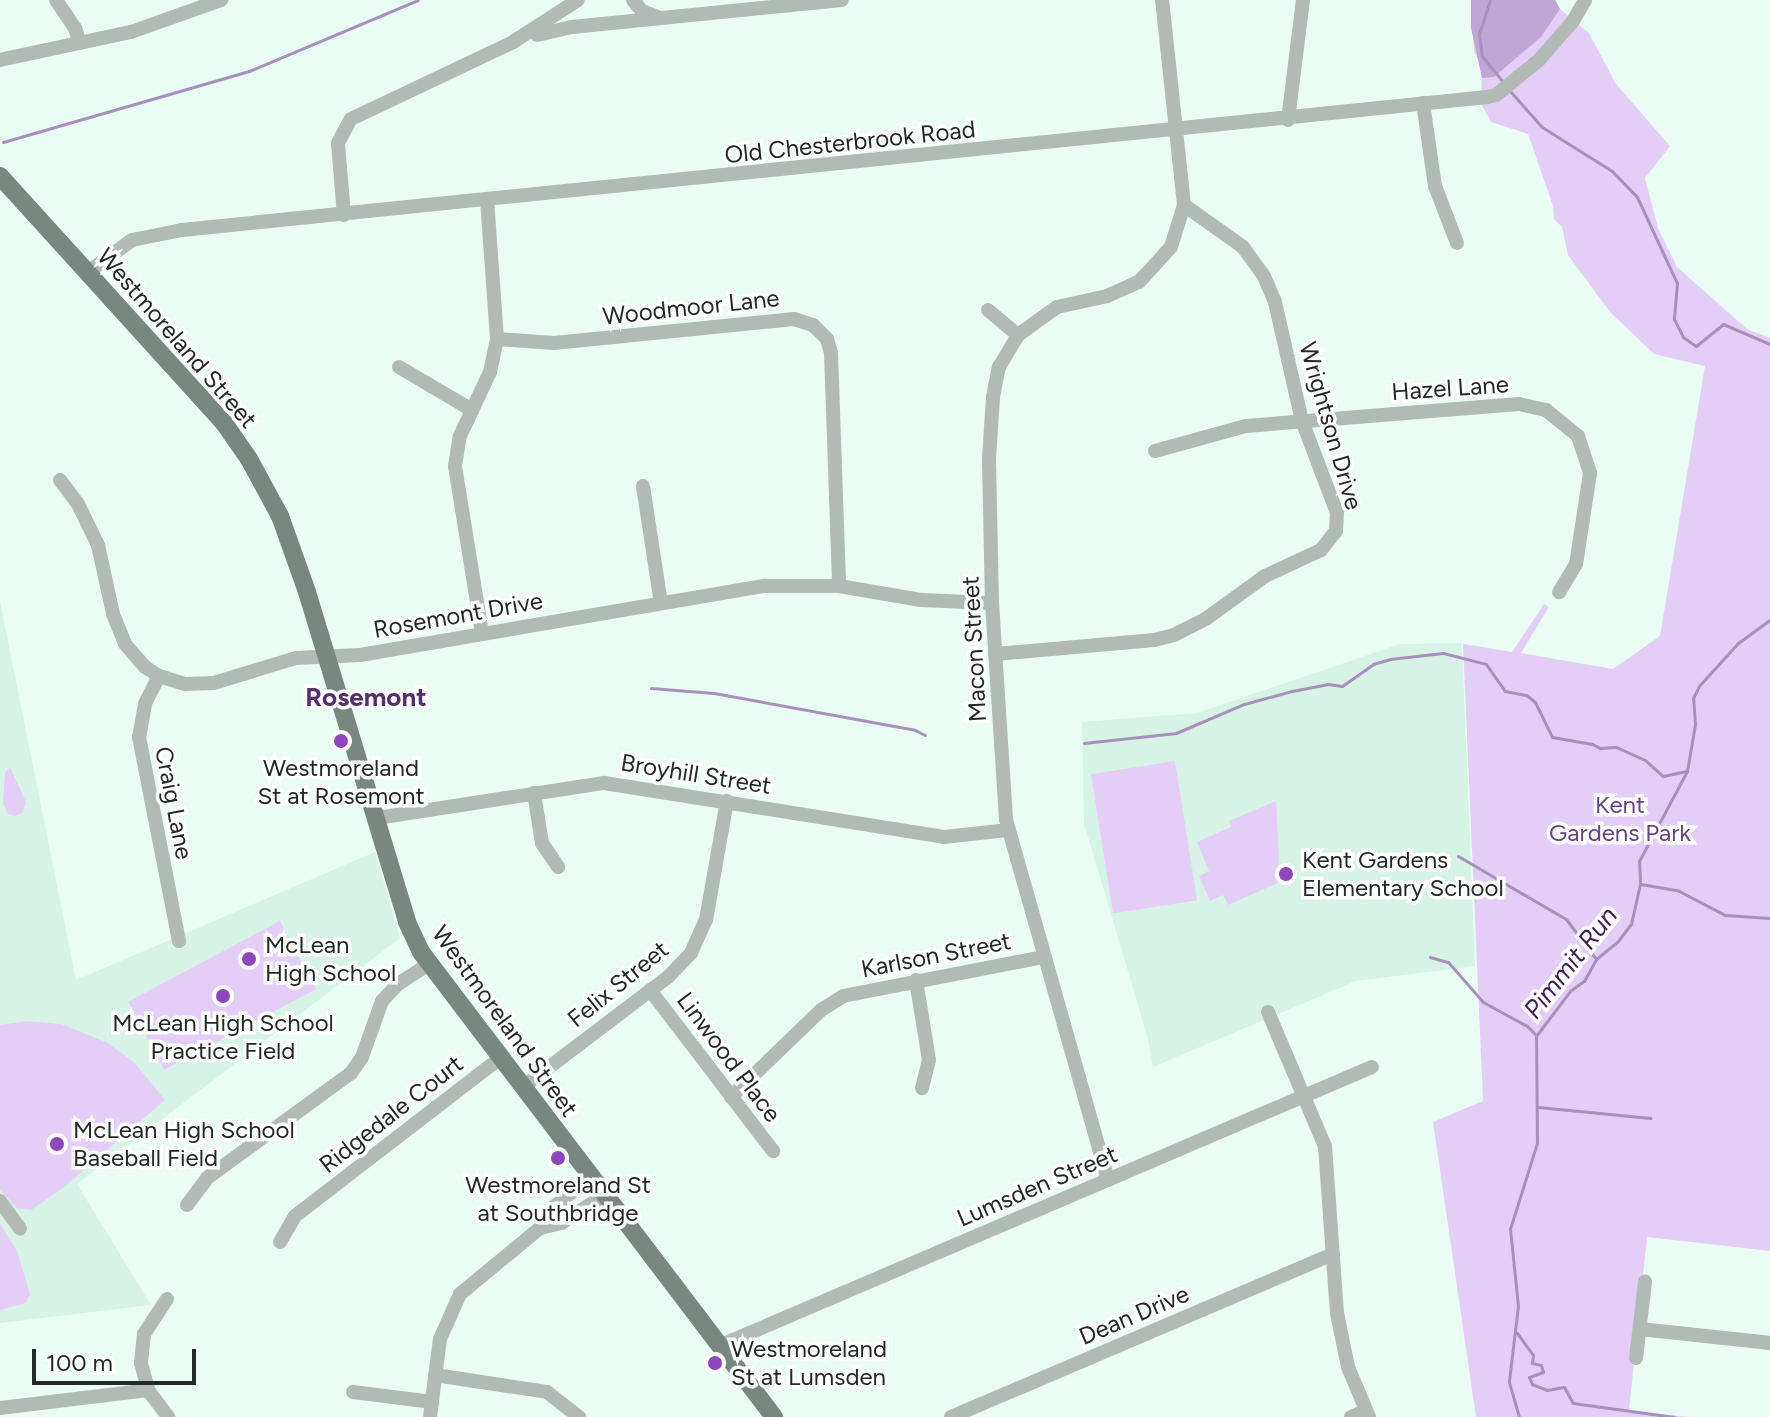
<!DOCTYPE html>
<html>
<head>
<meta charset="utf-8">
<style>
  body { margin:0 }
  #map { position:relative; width:1770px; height:1417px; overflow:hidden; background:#e9fdf4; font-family:Figtree,sans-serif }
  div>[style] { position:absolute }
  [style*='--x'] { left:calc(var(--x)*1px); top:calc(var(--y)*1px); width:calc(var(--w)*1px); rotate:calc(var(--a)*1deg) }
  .built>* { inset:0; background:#d7f3e6 }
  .green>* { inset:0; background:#e4cef7; transform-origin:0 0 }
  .forest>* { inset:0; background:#bfa6d5 }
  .stream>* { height:3px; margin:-1.5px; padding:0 1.5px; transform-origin:1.5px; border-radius:1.5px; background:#a890bd }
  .minor>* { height:14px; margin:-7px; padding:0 7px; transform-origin:7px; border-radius:7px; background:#b2bab6 }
  .major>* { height:18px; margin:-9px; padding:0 9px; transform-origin:9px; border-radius:9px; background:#788780 }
  .dots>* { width:22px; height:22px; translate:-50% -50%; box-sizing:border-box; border:4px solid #fff; border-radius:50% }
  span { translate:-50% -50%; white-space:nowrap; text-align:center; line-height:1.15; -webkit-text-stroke:7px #fff; paint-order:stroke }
  .street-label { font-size:24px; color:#222926 }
  .poi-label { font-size:24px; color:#222926 }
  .left { translate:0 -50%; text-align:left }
  .park-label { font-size:24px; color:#664480 }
  .neighbourhood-label { font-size:26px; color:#53326c; font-weight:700 }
  .water-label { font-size:26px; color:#3f1e56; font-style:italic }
  .scale { position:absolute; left:32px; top:1349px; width:164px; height:36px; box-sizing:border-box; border:4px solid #222926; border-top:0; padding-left:10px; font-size:24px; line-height:28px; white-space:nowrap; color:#222926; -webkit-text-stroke:6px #fff; paint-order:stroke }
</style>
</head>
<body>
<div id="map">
  <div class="built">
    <div style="clip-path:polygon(0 601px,76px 980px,375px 852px,400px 938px,77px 1184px,151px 1305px,0 1323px)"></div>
    <div style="clip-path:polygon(1462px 643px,1475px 966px,1356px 981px,1153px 1067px,1148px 1039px,1084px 823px,1082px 722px,1197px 713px,1400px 644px)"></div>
  </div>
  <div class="green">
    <div style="clip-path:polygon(1471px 0,1555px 0,1560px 9px,1589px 33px,1616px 84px,1670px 146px,1645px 178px,1658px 228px,1677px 267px,1747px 329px,1770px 338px,1770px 1251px,1647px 1237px,1629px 1411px,1690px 1417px,1476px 1417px,1433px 1122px,1483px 1101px,1463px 644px,1512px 652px,1544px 604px,1549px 607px,1521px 653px,1613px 669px,1660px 636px,1705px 366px,1654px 354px,1610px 312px,1568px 255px,1562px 227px,1554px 219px,1553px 206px,1528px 134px,1491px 122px,1481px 104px,1482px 67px,1474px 52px)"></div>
    <div style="left:1175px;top:761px;width:141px;height:85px;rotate:81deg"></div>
    <div style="clip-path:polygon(10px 767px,26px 802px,23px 812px,15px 816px,8px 814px,3px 803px,5px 773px)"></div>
    <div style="clip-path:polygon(1276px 801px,1280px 882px,1228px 905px,1223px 895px,1210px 901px,1199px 876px,1209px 871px,1197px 842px,1231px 827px,1229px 821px)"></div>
    <div style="left:280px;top:921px;width:77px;height:172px;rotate:62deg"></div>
    <div style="clip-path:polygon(27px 1021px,61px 1024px,106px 1042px,135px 1063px,165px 1100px,63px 1188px,31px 1210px,17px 1208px,0 1190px,0 1025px)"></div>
    <div style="clip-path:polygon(0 1223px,17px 1251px,30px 1294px,26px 1303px,0 1310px)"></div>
  </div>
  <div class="forest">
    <div style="clip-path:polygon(1471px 0,1555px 0,1560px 9px,1541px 37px,1494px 77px,1482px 78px,1471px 28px)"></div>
  </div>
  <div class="stream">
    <div style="--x:1490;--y:0;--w:35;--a:108"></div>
    <div style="--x:1479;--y:33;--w:23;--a:83"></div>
    <div style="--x:1482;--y:56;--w:33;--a:51"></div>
    <div style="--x:1510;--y:91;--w:48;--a:48.4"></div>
    <div style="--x:1542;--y:127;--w:83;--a:32.2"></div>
    <div style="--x:1612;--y:171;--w:36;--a:46"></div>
    <div style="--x:1637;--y:197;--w:95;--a:65.1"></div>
    <div style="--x:1677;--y:283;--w:36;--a:95"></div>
    <div style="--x:1674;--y:319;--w:20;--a:63"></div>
    <div style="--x:1683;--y:337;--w:16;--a:35"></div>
    <div style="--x:1696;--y:346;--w:35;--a:-39"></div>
    <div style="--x:1723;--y:324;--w:51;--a:23.1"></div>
    <div style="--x:3;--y:142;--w:256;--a:-16.1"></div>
    <div style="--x:249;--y:71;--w:183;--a:-22.8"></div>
    <div style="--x:651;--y:688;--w:63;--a:4.5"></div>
    <div style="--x:714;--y:693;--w:204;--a:10.4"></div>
    <div style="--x:915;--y:730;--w:11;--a:27"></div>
    <div style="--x:1084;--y:743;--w:93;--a:-6.2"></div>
    <div style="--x:1176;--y:733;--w:74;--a:-23.1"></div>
    <div style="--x:1244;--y:704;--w:50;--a:-15.2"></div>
    <div style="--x:1292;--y:691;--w:37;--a:-11"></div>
    <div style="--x:1328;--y:684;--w:14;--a:8"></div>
    <div style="--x:1342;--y:686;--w:38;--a:-35"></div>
    <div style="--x:1373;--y:664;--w:18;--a:-16"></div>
    <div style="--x:1390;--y:659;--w:53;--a:-6.5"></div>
    <div style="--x:1443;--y:653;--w:44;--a:14.3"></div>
    <div style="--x:1486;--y:664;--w:33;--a:55"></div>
    <div style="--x:1505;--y:691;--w:21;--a:11"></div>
    <div style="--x:1526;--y:695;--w:11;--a:38"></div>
    <div style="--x:1535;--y:702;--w:39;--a:64"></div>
    <div style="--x:1552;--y:737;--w:41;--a:9.9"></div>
    <div style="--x:1592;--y:744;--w:9;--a:27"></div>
    <div style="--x:1600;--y:748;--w:16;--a:-4"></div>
    <div style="--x:1616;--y:747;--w:32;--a:24"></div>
    <div style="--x:1645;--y:760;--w:24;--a:42"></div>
    <div style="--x:1663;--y:776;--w:24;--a:-12"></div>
    <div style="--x:1458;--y:856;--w:125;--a:30.3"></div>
    <div style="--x:1566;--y:919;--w:50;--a:53.1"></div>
    <div style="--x:1641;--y:884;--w:39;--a:10"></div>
    <div style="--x:1679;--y:891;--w:52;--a:27.6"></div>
    <div style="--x:1725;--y:915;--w:45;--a:3.8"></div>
    <div style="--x:1430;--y:957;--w:19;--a:16"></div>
    <div style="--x:1448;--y:962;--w:53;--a:48.8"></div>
    <div style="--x:1483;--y:1002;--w:50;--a:28.6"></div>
    <div style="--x:1527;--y:1026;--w:13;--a:45"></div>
    <div style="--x:1538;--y:1107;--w:113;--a:5.6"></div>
    <div style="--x:1517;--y:1333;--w:27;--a:54"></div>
    <div style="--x:1533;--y:1355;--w:8;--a:97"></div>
    <div style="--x:1532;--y:1363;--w:9;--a:13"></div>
    <div style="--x:1541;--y:1365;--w:7;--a:74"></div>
    <div style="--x:1543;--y:1372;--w:15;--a:160"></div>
    <div style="--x:1529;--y:1377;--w:8;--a:67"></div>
    <div style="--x:1532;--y:1384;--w:16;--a:22"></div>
    <div style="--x:1547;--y:1390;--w:17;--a:-10"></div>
    <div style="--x:1564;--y:1387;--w:18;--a:61"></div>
    <div style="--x:1573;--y:1403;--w:102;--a:7.9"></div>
    <div style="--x:1519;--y:1417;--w:37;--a:-106"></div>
    <div style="--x:1509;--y:1381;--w:76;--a:-83.2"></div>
    <div style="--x:1518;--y:1306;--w:77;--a:-95.9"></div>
    <div style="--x:1510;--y:1229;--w:90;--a:-72.6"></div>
    <div style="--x:1537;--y:1143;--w:107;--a:-90.5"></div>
    <div style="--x:1536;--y:1036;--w:56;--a:-52.9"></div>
    <div style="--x:1570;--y:991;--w:17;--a:-36"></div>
    <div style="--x:1584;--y:981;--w:25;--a:-61"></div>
    <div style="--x:1596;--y:959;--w:28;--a:-39"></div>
    <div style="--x:1618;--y:941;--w:21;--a:-53"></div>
    <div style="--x:1631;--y:924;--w:41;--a:-77.3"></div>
    <div style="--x:1640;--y:884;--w:23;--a:-92"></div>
    <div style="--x:1639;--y:861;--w:102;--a:-61.9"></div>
    <div style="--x:1687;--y:771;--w:48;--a:-80.3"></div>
    <div style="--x:1695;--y:724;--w:26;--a:-94"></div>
    <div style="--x:1693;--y:698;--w:13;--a:-63"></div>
    <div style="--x:1699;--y:686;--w:58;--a:-47.8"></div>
    <div style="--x:1738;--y:643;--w:39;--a:-36"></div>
  </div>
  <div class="minor">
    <div style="--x:56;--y:0;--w:34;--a:56"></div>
    <div style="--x:75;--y:28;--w:16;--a:72"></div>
    <div style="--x:633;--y:0;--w:14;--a:51"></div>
    <div style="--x:642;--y:11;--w:17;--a:21"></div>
    <div style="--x:537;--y:35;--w:36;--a:-13"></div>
    <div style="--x:572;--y:27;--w:271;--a:-5.7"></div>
    <div style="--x:0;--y:60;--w:134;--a:-12.1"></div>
    <div style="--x:131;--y:32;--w:96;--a:-19.6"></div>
    <div style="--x:1423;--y:103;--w:84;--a:81.8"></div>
    <div style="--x:1435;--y:186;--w:61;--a:68.9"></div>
    <div style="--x:1288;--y:120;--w:121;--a:-82.9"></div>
    <div style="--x:344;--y:215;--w:72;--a:-94.8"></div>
    <div style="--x:338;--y:143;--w:27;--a:-62"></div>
    <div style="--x:351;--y:119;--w:179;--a:-25.4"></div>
    <div style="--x:513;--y:42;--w:77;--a:-32.9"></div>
    <div style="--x:88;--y:272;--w:54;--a:-36"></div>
    <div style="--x:132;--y:240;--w:51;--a:-11.3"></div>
    <div style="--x:182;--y:230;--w:1312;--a:-5.82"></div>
    <div style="--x:1487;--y:97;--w:9;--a:-13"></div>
    <div style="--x:1496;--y:95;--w:55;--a:-39.1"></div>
    <div style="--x:1539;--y:60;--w:52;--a:-48.9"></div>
    <div style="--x:1573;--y:21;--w:24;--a:-60"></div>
    <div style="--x:988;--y:310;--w:39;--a:40"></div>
    <div style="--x:497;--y:339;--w:57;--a:4"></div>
    <div style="--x:554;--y:343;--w:241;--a:-5.7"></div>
    <div style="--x:794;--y:319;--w:20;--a:18"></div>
    <div style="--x:813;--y:325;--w:20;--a:45"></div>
    <div style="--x:827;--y:339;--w:15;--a:74"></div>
    <div style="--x:831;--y:353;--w:233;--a:88"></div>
    <div style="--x:399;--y:367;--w:85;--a:30.5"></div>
    <div style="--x:1155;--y:451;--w:94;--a:-15.4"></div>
    <div style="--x:1246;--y:426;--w:274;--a:-4.6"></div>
    <div style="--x:1519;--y:404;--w:28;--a:13"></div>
    <div style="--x:1546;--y:410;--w:41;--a:39.1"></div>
    <div style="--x:1578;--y:436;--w:39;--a:72"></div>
    <div style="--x:1590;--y:473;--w:92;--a:98.7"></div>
    <div style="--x:1576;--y:564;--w:33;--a:121"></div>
    <div style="--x:60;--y:480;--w:30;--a:53"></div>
    <div style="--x:78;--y:504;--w:46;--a:64"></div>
    <div style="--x:98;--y:545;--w:71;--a:77.7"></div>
    <div style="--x:113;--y:614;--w:32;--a:68"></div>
    <div style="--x:125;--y:644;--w:30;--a:49"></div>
    <div style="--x:145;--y:667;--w:17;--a:33"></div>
    <div style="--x:159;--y:676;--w:28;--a:17"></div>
    <div style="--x:186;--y:684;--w:28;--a:-2"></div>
    <div style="--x:214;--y:683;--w:86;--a:-17"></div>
    <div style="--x:296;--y:658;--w:64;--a:-2.7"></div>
    <div style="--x:360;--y:655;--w:411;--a:-9.7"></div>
    <div style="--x:765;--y:586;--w:74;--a:0"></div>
    <div style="--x:839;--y:586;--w:83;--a:9.7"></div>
    <div style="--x:921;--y:600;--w:71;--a:2.4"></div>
    <div style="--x:643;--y:486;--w:118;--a:81.3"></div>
    <div style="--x:482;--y:633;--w:169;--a:-99.2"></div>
    <div style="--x:455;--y:466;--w:30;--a:-81"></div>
    <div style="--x:460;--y:436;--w:71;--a:-64.9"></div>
    <div style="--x:490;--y:372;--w:34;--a:-78"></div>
    <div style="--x:497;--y:339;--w:138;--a:-94.1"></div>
    <div style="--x:995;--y:654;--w:160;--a:-5"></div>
    <div style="--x:1154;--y:640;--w:21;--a:-14"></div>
    <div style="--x:1174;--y:635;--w:37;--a:-27"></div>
    <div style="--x:1207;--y:618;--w:72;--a:-35.9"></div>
    <div style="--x:1265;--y:576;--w:62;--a:-24.9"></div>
    <div style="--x:1321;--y:550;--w:24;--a:-52"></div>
    <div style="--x:1336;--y:531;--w:18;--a:-87"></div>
    <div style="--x:1337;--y:513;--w:98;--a:-110.8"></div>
    <div style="--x:1302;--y:421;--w:122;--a:-102.8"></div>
    <div style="--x:1275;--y:302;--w:28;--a:-113"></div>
    <div style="--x:1264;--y:276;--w:36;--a:-126"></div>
    <div style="--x:1243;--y:247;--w:72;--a:-144.6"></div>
    <div style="--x:1184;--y:205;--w:206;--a:-96.1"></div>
    <div style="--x:159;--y:676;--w:31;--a:117"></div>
    <div style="--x:145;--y:704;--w:34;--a:100"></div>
    <div style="--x:139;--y:737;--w:208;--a:78.9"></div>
    <div style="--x:534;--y:793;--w:51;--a:80.9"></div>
    <div style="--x:542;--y:843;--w:29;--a:56"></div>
    <div style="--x:377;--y:818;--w:230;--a:-8.8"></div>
    <div style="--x:604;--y:783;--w:344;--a:9"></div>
    <div style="--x:944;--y:837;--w:63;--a:-6.3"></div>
    <div style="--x:916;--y:980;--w:81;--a:80.8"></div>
    <div style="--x:929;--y:1060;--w:29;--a:104"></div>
    <div style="--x:650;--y:990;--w:203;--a:52.6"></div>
    <div style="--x:1268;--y:1012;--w:146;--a:67"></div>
    <div style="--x:1325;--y:1146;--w:167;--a:85.9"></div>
    <div style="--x:1337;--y:1313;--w:55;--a:78.5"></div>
    <div style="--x:1348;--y:1367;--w:54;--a:67.2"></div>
    <div style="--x:523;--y:1087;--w:182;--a:-37.2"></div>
    <div style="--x:668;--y:977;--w:33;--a:-46"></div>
    <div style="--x:691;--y:953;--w:36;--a:-66"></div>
    <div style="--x:706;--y:920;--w:121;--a:-80"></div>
    <div style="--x:731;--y:1097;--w:125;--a:-44"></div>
    <div style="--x:821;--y:1010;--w:26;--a:-32"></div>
    <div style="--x:843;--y:996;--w:205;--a:-11"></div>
    <div style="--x:1108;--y:1180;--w:375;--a:-105.8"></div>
    <div style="--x:1006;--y:819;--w:216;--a:-93.7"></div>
    <div style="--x:992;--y:603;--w:145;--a:-91.2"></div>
    <div style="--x:989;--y:458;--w:61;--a:-86.2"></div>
    <div style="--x:993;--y:397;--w:31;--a:-79"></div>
    <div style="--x:999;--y:367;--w:37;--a:-59"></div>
    <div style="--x:1018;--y:335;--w:48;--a:-35.7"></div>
    <div style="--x:1057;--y:307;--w:51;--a:-12.4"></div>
    <div style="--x:1107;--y:296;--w:35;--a:-24"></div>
    <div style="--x:1139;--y:282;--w:47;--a:-47.6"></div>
    <div style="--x:1171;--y:247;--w:44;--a:-72.8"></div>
    <div style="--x:0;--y:1201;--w:34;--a:54"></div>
    <div style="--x:187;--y:1205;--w:34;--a:-53"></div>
    <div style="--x:207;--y:1178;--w:178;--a:-36.1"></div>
    <div style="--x:351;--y:1073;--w:19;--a:-55"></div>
    <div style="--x:362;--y:1057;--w:59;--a:-70.3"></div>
    <div style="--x:382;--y:1001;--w:23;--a:-47"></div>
    <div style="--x:398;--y:984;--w:37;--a:-33"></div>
    <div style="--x:540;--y:1228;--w:22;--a:-13"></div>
    <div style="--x:561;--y:1223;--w:52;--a:-32.5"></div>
    <div style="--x:280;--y:1242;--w:30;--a:-60"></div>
    <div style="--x:295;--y:1216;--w:259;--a:-37.6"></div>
    <div style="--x:167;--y:1299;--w:42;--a:123.3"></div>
    <div style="--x:144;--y:1334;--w:29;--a:96"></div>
    <div style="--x:141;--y:1363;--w:28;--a:75"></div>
    <div style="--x:148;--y:1390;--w:34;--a:53"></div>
    <div style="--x:1640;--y:1329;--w:131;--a:6.1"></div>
    <div style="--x:719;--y:1346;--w:710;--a:-23.14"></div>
    <div style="--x:1636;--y:1358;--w:77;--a:-83.2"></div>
    <div style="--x:435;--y:1375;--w:113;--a:8.6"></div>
    <div style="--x:547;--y:1392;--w:41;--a:38"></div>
    <div style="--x:353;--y:1392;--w:80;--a:7.2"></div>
    <div style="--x:0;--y:1408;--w:149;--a:-6.9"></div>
    <div style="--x:430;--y:1417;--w:79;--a:-82.7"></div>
    <div style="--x:440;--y:1339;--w:49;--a:-66"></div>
    <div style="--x:460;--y:1294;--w:104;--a:-39.5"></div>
    <div style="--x:540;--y:1228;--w:22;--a:-60"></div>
    <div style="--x:551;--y:1209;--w:51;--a:-38.7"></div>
    <div style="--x:951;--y:1417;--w:415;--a:-23.1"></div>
    <div style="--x:1351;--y:1417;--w:16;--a:-22"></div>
  </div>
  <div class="major">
    <div style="--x:0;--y:176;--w:333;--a:47.8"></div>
    <div style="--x:224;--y:423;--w:44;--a:55.2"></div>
    <div style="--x:249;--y:459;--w:65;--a:61.5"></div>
    <div style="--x:280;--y:516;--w:81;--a:70.4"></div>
    <div style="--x:307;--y:592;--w:345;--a:73.1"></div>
    <div style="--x:407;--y:922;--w:33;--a:65"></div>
    <div style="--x:421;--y:952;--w:584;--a:52.8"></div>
  </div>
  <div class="dots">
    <div style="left:341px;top:741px;background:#8d48bc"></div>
    <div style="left:1286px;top:874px;background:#8d48bc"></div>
    <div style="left:249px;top:959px;background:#8d48bc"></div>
    <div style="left:223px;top:996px;background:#8d48bc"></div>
    <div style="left:57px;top:1144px;background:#8d48bc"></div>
    <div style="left:558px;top:1158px;background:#8d48bc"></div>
    <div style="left:715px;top:1363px;background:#8d48bc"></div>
  </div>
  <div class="street-label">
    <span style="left:850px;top:142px;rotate:-6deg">Old Chesterbrook Road</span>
    <span style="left:691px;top:307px;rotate:-6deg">Woodmoor Lane</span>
    <span style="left:177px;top:338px;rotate:49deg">Westmoreland Street</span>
    <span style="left:1450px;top:388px;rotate:-4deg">Hazel Lane</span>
    <span style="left:1331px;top:426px;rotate:74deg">Wrightson Drive</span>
    <span style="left:458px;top:615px;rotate:-10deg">Rosemont Drive</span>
    <span style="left:974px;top:649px;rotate:-93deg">Macon Street</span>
    <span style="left:696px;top:774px;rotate:9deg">Broyhill Street</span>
    <span style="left:174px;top:803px;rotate:79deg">Craig Lane</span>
    <span style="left:936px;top:955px;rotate:-11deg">Karlson Street</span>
    <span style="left:618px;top:984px;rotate:-39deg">Felix Street</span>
    <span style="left:505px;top:1021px;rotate:54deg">Westmoreland Street</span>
    <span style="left:729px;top:1057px;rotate:53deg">Linwood Place</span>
    <span style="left:391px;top:1114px;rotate:-38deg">Ridgedale Court</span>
    <span style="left:1037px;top:1186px;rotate:-23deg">Lumsden Street</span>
    <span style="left:1134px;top:1315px;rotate:-23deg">Dean Drive</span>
  </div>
  <div class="poi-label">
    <span style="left:341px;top:782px">Westmoreland<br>St at Rosemont</span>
    <span class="left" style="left:1302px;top:874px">Kent Gardens<br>Elementary School</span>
    <span class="left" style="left:265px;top:959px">McLean<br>High School</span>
    <span style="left:223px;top:1037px">McLean High School<br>Practice Field</span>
    <span class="left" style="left:73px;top:1144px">McLean High School<br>Baseball Field</span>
    <span style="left:558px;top:1199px">Westmoreland St<br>at Southbridge</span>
    <span class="left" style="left:731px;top:1363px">Westmoreland<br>St at Lumsden</span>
  </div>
  <div class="park-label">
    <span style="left:1620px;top:819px">Kent<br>Gardens Park</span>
  </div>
  <div class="neighbourhood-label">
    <span style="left:366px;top:698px">Rosemont</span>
  </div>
  <div class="water-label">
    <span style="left:1571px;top:963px;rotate:-52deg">Pimmit Run</span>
  </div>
  <div class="scale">100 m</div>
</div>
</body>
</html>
